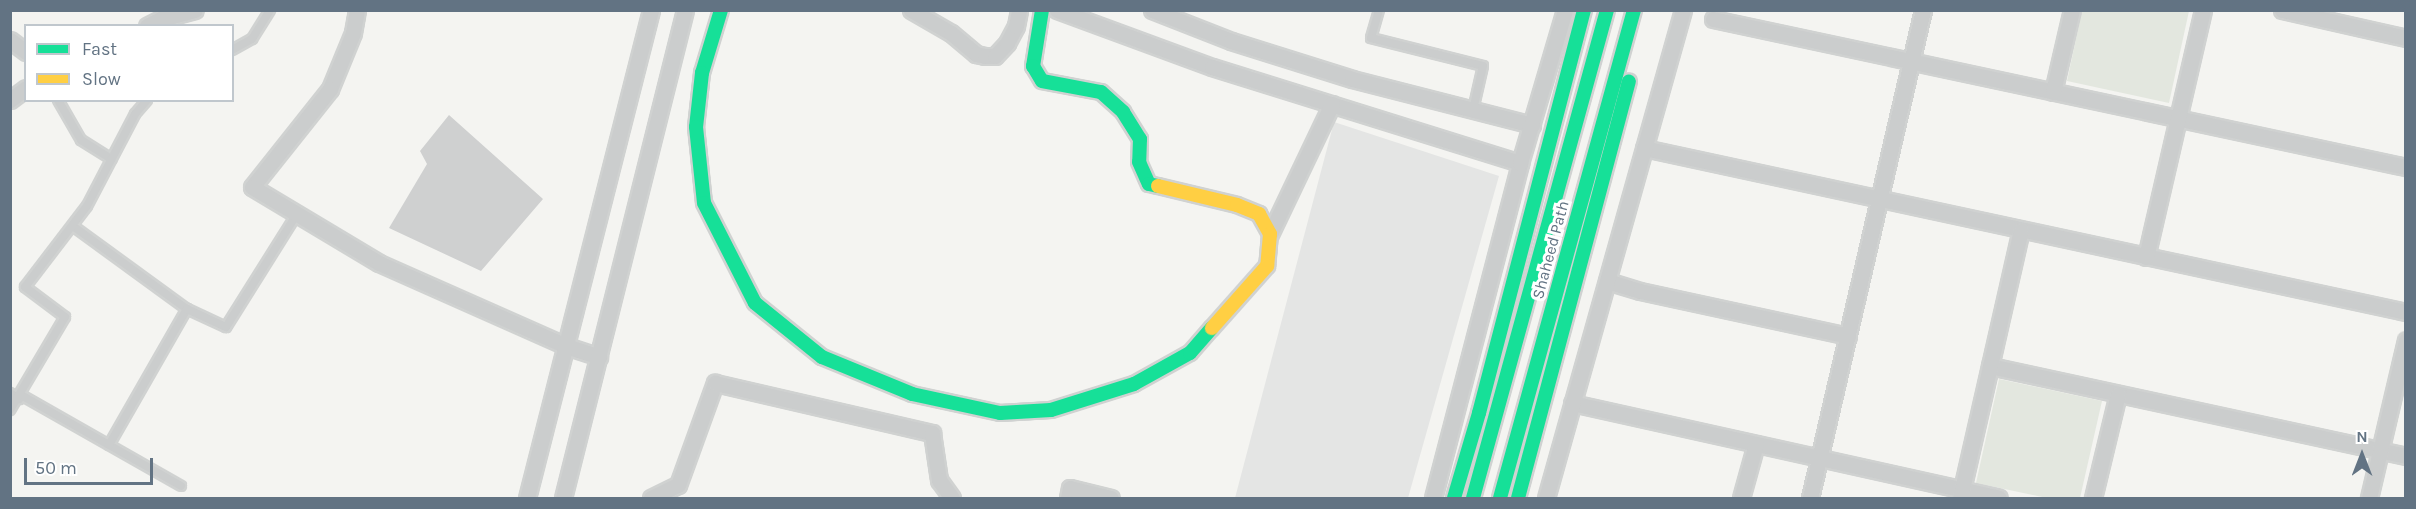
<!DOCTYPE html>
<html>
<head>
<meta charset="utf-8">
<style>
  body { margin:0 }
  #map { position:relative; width:2416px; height:509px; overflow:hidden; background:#f4f4f1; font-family:Karla,sans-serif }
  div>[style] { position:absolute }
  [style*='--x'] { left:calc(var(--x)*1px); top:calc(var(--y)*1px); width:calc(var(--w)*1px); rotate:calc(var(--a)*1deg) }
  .built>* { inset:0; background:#e4e5e4 }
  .green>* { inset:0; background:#e3e7df }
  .building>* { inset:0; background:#cfd0d0 }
  .roads { filter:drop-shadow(2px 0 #d0d2d1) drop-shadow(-2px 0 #d0d2d1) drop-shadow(0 2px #d0d2d1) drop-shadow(0 -2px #d0d2d1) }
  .lane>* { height:8px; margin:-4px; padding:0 4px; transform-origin:4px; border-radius:4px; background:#cbcdcd }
  .street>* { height:15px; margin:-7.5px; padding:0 7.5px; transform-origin:7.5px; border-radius:7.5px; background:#cbcdcd }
  .fast>* { height:14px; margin:-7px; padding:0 7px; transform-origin:7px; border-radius:7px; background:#16e098 }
  .slow>* { height:14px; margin:-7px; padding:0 7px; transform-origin:7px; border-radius:7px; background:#ffcf43 }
  span { translate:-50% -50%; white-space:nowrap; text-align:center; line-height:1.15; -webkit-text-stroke:6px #fff; paint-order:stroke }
  .street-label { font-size:16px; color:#627383 }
  .frame { position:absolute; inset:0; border:12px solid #627383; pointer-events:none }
  .legend { position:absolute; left:24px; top:24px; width:210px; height:78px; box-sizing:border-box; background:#fff; border:2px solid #c0c7cd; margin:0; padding:8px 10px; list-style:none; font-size:18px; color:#627383 }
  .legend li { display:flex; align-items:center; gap:12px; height:30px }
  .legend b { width:30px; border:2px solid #c0c7cd }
  .north { position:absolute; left:2332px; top:425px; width:60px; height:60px; -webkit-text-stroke:4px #fff; paint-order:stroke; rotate:0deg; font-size:16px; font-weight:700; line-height:24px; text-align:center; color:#627383 }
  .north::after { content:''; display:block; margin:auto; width:21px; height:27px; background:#627383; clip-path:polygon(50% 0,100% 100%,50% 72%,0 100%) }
  .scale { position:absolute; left:24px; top:458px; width:129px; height:27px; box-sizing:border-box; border:3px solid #627383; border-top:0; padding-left:8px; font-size:18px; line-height:21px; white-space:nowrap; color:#627383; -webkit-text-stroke:4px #fff; paint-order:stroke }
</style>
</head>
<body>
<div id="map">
  <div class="built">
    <div style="clip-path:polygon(1334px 122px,1499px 176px,1408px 498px,1235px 498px)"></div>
  </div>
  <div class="green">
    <div style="clip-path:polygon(2082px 11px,2189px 11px,2169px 103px,2067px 81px)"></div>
    <div style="clip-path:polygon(1999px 379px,2102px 401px,2080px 498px,2047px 498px,1976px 483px)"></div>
  </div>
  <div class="building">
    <div style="clip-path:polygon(449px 115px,543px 199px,481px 271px,389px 228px,427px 164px,420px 151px)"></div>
  </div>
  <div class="roads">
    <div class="lane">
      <div style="--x:1379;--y:10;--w:29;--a:106"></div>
      <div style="--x:1371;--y:38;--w:115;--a:14"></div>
      <div style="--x:1483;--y:66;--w:45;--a:102.8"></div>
      <div style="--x:232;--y:50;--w:23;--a:-29"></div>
      <div style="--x:252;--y:39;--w:34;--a:-58"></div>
      <div style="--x:58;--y:100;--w:46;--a:60.1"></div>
      <div style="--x:81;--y:140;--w:36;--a:32"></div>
      <div style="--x:73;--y:226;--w:141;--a:36.1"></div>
      <div style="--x:10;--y:393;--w:11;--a:34"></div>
      <div style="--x:21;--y:395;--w:184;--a:29.6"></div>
      <div style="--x:10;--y:410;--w:108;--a:-59.4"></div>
      <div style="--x:65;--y:317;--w:50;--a:-143.1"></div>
      <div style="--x:25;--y:287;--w:102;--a:-52.6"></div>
      <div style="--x:87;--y:206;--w:104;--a:-62.4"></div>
      <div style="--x:135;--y:114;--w:18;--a:-49"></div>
      <div style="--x:109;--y:445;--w:157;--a:-60.2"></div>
      <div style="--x:187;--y:309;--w:43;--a:24.8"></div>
      <div style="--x:226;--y:327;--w:133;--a:-57.9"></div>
    </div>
    <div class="street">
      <div style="--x:357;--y:10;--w:23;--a:100"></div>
      <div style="--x:353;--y:33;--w:61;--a:112.3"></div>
      <div style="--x:330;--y:89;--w:125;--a:128.5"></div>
      <div style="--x:252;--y:187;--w:148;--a:30.9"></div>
      <div style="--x:379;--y:263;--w:205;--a:23.9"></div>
      <div style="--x:566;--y:346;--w:35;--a:18"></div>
      <div style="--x:911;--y:10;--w:46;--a:29.9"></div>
      <div style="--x:951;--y:33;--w:33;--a:40"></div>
      <div style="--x:976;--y:54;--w:9;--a:13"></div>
      <div style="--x:985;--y:56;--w:10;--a:0"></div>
      <div style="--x:995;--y:56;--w:18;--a:-47"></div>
      <div style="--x:1007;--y:43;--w:19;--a:-62"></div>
      <div style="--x:1016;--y:26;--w:16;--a:-79"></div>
      <div style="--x:1057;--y:10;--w:165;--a:20.2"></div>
      <div style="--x:1212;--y:67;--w:323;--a:17.3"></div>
      <div style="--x:1152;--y:10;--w:85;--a:21.4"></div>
      <div style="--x:1231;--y:41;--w:127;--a:17.4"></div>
      <div style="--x:1352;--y:79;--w:186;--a:14.3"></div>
      <div style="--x:2282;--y:10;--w:127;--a:12.7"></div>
      <div style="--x:1713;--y:19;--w:709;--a:12.06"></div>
      <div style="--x:147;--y:26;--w:16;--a:-27"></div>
      <div style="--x:161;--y:19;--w:35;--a:-15"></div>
      <div style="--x:10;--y:40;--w:20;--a:37"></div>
      <div style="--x:2053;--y:92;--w:84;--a:-77"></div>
      <div style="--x:10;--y:100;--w:20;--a:-37"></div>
      <div style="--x:1644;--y:148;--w:779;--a:12.15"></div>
      <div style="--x:1270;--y:234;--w:144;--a:-64.5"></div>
      <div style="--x:2146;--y:257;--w:253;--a:-77"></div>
      <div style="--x:1607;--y:281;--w:34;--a:17"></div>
      <div style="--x:1640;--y:291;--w:213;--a:12.2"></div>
      <div style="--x:1990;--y:366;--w:426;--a:12.2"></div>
      <div style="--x:1572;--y:403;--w:437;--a:12.5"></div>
      <div style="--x:527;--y:498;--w:504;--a:-75.74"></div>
      <div style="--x:563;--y:498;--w:503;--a:-75.96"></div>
      <div style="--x:651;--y:498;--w:30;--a:-26"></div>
      <div style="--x:678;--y:485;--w:109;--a:-70.1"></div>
      <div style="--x:715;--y:383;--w:223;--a:13"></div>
      <div style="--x:932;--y:433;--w:48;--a:81.5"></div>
      <div style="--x:939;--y:480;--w:22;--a:54"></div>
      <div style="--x:1068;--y:498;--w:10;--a:-79"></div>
      <div style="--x:1070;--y:488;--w:42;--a:13.7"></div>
      <div style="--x:1433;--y:498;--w:346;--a:-75.4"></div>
      <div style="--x:1520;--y:163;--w:159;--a:-73.6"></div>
      <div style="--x:1546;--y:498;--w:507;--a:-74.32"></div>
      <div style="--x:1741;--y:498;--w:56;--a:-74.5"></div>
      <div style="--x:1810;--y:498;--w:501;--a:-76.96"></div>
      <div style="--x:1960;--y:498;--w:275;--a:-77.2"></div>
      <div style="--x:2093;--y:498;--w:107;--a:-76.5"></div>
      <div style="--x:2369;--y:498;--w:162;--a:-76.8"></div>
    </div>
    <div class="fast">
      <div style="--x:721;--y:10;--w:66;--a:106.8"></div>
      <div style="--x:702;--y:73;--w:54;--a:96.3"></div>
      <div style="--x:696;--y:127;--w:76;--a:84"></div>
      <div style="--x:704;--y:203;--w:112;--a:63"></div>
      <div style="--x:755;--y:303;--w:86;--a:38.9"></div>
      <div style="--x:822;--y:357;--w:97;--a:22.3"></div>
      <div style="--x:912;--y:394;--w:90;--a:12.2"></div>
      <div style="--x:1000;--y:413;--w:51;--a:-3.4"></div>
      <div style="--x:1051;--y:410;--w:87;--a:-17.4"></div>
      <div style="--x:1134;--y:384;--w:64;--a:-29"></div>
      <div style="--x:1190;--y:353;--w:33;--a:-49"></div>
      <div style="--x:1042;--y:10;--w:57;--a:99.1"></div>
      <div style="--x:1033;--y:66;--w:17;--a:59"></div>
      <div style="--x:1042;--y:81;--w:60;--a:10.6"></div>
      <div style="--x:1101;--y:92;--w:30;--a:42"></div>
      <div style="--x:1123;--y:112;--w:32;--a:58"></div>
      <div style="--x:1140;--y:139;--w:23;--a:92"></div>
      <div style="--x:1139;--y:162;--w:24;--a:66"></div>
      <div style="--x:1149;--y:184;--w:9;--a:13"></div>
      <div style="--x:1454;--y:498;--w:89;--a:-73.6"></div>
      <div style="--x:1479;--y:413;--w:416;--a:-75.4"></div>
      <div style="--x:1473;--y:498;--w:506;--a:-74.65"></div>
      <div style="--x:1500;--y:498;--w:506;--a:-74.65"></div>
      <div style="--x:1518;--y:498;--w:431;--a:-75.1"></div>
    </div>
    <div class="slow">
      <div style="--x:1158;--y:186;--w:81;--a:13.5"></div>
      <div style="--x:1237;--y:205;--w:24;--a:22"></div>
      <div style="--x:1259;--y:214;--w:23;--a:61"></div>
      <div style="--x:1270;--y:234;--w:32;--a:95"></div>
      <div style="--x:1267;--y:266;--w:83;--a:131.6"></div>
    </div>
  </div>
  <div class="street-label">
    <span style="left:1551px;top:250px;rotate:-75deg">Shaheed Path</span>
  </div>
  <div class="frame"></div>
  <ul class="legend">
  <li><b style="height:8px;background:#16e098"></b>Fast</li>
  <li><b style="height:8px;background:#ffcf43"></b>Slow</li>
  </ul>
  <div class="north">N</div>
  <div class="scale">50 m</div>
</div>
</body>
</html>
